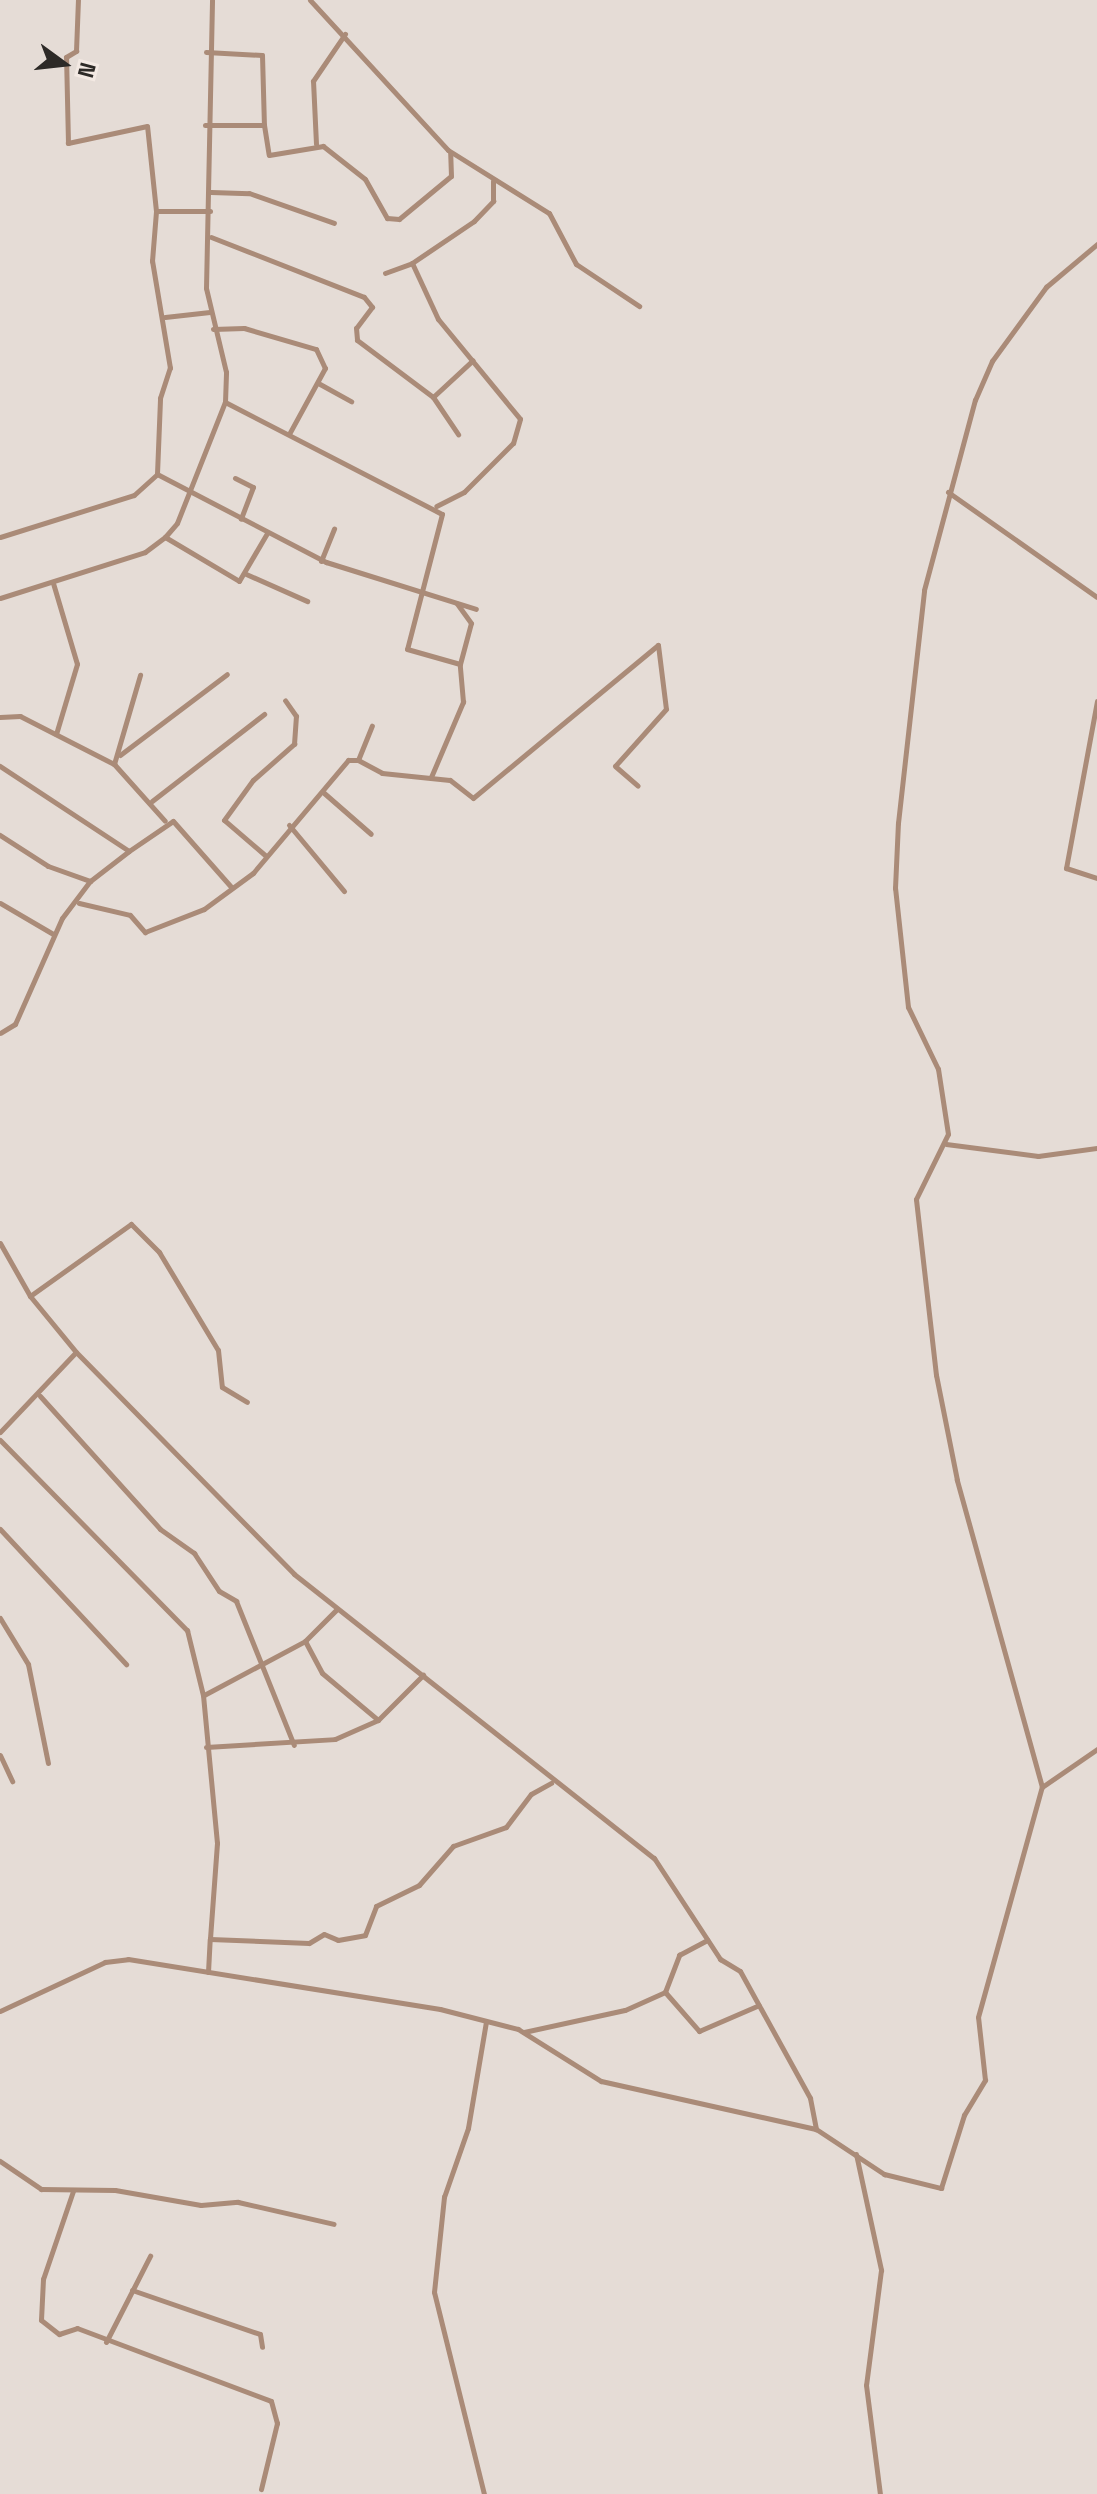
<!DOCTYPE html>
<html>
<head>
<meta charset="utf-8">
<style>
  body { margin:0 }
  #map { position:relative; width:1097px; height:2494px; overflow:hidden; background:#e5dcd6; font-family:"Space Grotesk",sans-serif }
  div>[style] { position:absolute }
  [style*='--x'] { left:calc(var(--x)*1px); top:calc(var(--y)*1px); width:calc(var(--w)*1px); rotate:calc(var(--a)*1deg) }
  .street>* { height:5px; margin:-2.5px; padding:0 2.5px; transform-origin:2.5px; border-radius:2.5px; background:#aa8b78 }
  span { translate:-50% -50%; white-space:nowrap; text-align:center; line-height:1.15; -webkit-text-stroke:8px #f3e9e3; paint-order:stroke }
  .north { position:absolute; left:24px; top:24px; width:80px; height:80px; -webkit-text-stroke:6px #f3e9e3; paint-order:stroke; rotate:105deg; font-size:22px; font-weight:700; line-height:32px; text-align:center; color:#2d2a27 }
  .north::after { content:''; display:block; margin:auto; width:28px; height:36px; background:#2d2a27; clip-path:polygon(50% 0,100% 100%,50% 72%,0 100%) }
</style>
</head>
<body>
<div id="map">
  <div class="street">
    <div style="--x:310;--y:0;--w:204;--a:47.4"></div>
    <div style="--x:448;--y:150;--w:119;--a:32"></div>
    <div style="--x:549;--y:213;--w:58;--a:62.1"></div>
    <div style="--x:576;--y:264;--w:76;--a:33.7"></div>
    <div style="--x:206;--y:52;--w:56;--a:3.1"></div>
    <div style="--x:262;--y:55;--w:70;--a:88.4"></div>
    <div style="--x:205;--y:125;--w:59;--a:0"></div>
    <div style="--x:264;--y:125;--w:30;--a:81"></div>
    <div style="--x:269;--y:155;--w:55;--a:-9.5"></div>
    <div style="--x:323;--y:146;--w:53;--a:38.2"></div>
    <div style="--x:365;--y:179;--w:45;--a:60.6"></div>
    <div style="--x:387;--y:218;--w:12;--a:5"></div>
    <div style="--x:399;--y:219;--w:67;--a:-39.6"></div>
    <div style="--x:451;--y:176;--w:23;--a:-92"></div>
    <div style="--x:316;--y:144;--w:63;--a:-92.7"></div>
    <div style="--x:313;--y:81;--w:57;--a:-55.8"></div>
    <div style="--x:211;--y:192;--w:38;--a:2"></div>
    <div style="--x:249;--y:193;--w:90;--a:19.4"></div>
    <div style="--x:156;--y:211;--w:54;--a:0"></div>
    <div style="--x:211;--y:237;--w:164;--a:21.4"></div>
    <div style="--x:364;--y:297;--w:13;--a:51"></div>
    <div style="--x:372;--y:307;--w:26;--a:127"></div>
    <div style="--x:356;--y:328;--w:12;--a:85"></div>
    <div style="--x:357;--y:340;--w:95;--a:36.9"></div>
    <div style="--x:433;--y:397;--w:45;--a:56"></div>
    <div style="--x:412;--y:263;--w:75;--a:-34.1"></div>
    <div style="--x:474;--y:221;--w:28;--a:-46"></div>
    <div style="--x:493;--y:201;--w:20;--a:-90"></div>
    <div style="--x:385;--y:273;--w:29;--a:-20"></div>
    <div style="--x:412;--y:263;--w:62;--a:65.1"></div>
    <div style="--x:438;--y:319;--w:129;--a:50.6"></div>
    <div style="--x:520;--y:419;--w:25;--a:106"></div>
    <div style="--x:513;--y:443;--w:69;--a:135"></div>
    <div style="--x:464;--y:492;--w:31;--a:153"></div>
    <div style="--x:165;--y:317;--w:45;--a:-6.3"></div>
    <div style="--x:213;--y:329;--w:31;--a:-2"></div>
    <div style="--x:244;--y:328;--w:75;--a:16.3"></div>
    <div style="--x:316;--y:349;--w:21;--a:65"></div>
    <div style="--x:325;--y:368;--w:75;--a:118.6"></div>
    <div style="--x:318;--y:383;--w:38;--a:29"></div>
    <div style="--x:433;--y:397;--w:54;--a:-42.8"></div>
    <div style="--x:225;--y:402;--w:244;--a:27.3"></div>
    <div style="--x:442;--y:514;--w:139;--a:104.5"></div>
    <div style="--x:407;--y:649;--w:55;--a:15.8"></div>
    <div style="--x:460;--y:664;--w:42;--a:-75"></div>
    <div style="--x:471;--y:623;--w:24;--a:-126"></div>
    <div style="--x:157;--y:474;--w:191;--a:27.5"></div>
    <div style="--x:326;--y:562;--w:157;--a:17.4"></div>
    <div style="--x:235;--y:478;--w:20;--a:27"></div>
    <div style="--x:253;--y:487;--w:34;--a:111"></div>
    <div style="--x:948;--y:492;--w:182;--a:35.2"></div>
    <div style="--x:0;--y:537;--w:140;--a:-17.4"></div>
    <div style="--x:134;--y:495;--w:31;--a:-42"></div>
    <div style="--x:157;--y:474;--w:76;--a:-87.7"></div>
    <div style="--x:160;--y:398;--w:32;--a:-72"></div>
    <div style="--x:170;--y:368;--w:109;--a:-99.5"></div>
    <div style="--x:152;--y:261;--w:50;--a:-85.4"></div>
    <div style="--x:156;--y:211;--w:85;--a:-96"></div>
    <div style="--x:147;--y:126;--w:81;--a:167.9"></div>
    <div style="--x:68;--y:143;--w:86;--a:-91.3"></div>
    <div style="--x:66;--y:57;--w:12;--a:-31"></div>
    <div style="--x:76;--y:51;--w:51;--a:-87.8"></div>
    <div style="--x:165;--y:537;--w:86;--a:30.7"></div>
    <div style="--x:239;--y:581;--w:56;--a:-59.7"></div>
    <div style="--x:321;--y:561;--w:35;--a:-68"></div>
    <div style="--x:246;--y:574;--w:67;--a:23.9"></div>
    <div style="--x:53;--y:583;--w:84;--a:73.5"></div>
    <div style="--x:77;--y:664;--w:73;--a:106.7"></div>
    <div style="--x:0;--y:598;--w:152;--a:-17.6"></div>
    <div style="--x:145;--y:552;--w:25;--a:-37"></div>
    <div style="--x:165;--y:537;--w:18;--a:-49"></div>
    <div style="--x:177;--y:523;--w:130;--a:-68.4"></div>
    <div style="--x:225;--y:402;--w:30;--a:-88"></div>
    <div style="--x:226;--y:372;--w:86;--a:-103.4"></div>
    <div style="--x:206;--y:288;--w:288;--a:-88.8"></div>
    <div style="--x:1097;--y:701;--w:170;--a:100.5"></div>
    <div style="--x:1066;--y:868;--w:33;--a:18"></div>
    <div style="--x:0;--y:717;--w:20;--a:-3"></div>
    <div style="--x:20;--y:716;--w:106;--a:27.1"></div>
    <div style="--x:114;--y:764;--w:76;--a:48.2"></div>
    <div style="--x:120;--y:755;--w:134;--a:-37.1"></div>
    <div style="--x:358;--y:760;--w:27;--a:28"></div>
    <div style="--x:382;--y:773;--w:68;--a:5.9"></div>
    <div style="--x:450;--y:780;--w:29;--a:38"></div>
    <div style="--x:473;--y:798;--w:240;--a:-39.6"></div>
    <div style="--x:658;--y:645;--w:64;--a:82.9"></div>
    <div style="--x:666;--y:709;--w:76;--a:131.8"></div>
    <div style="--x:615;--y:766;--w:30;--a:41"></div>
    <div style="--x:114;--y:764;--w:93;--a:-73.7"></div>
    <div style="--x:0;--y:766;--w:154;--a:33.4"></div>
    <div style="--x:129;--y:851;--w:49;--a:142.4"></div>
    <div style="--x:90;--y:881;--w:46;--a:127.1"></div>
    <div style="--x:62;--y:918;--w:116;--a:113.9"></div>
    <div style="--x:15;--y:1024;--w:17;--a:149"></div>
    <div style="--x:431;--y:777;--w:82;--a:-66.9"></div>
    <div style="--x:463;--y:702;--w:38;--a:-95"></div>
    <div style="--x:324;--y:793;--w:62;--a:41.1"></div>
    <div style="--x:152;--y:801;--w:142;--a:-37.8"></div>
    <div style="--x:289;--y:825;--w:86;--a:50.2"></div>
    <div style="--x:0;--y:835;--w:57;--a:32.9"></div>
    <div style="--x:48;--y:866;--w:45;--a:19.7"></div>
    <div style="--x:129;--y:851;--w:53;--a:-34.3"></div>
    <div style="--x:173;--y:821;--w:89;--a:48.6"></div>
    <div style="--x:266;--y:856;--w:55;--a:-139.4"></div>
    <div style="--x:224;--y:820;--w:49;--a:-54.1"></div>
    <div style="--x:253;--y:780;--w:55;--a:-41.3"></div>
    <div style="--x:294;--y:744;--w:28;--a:-86"></div>
    <div style="--x:296;--y:716;--w:19;--a:-125"></div>
    <div style="--x:0;--y:903;--w:61;--a:30.3"></div>
    <div style="--x:79;--y:903;--w:52;--a:13.2"></div>
    <div style="--x:130;--y:915;--w:23;--a:49"></div>
    <div style="--x:145;--y:932;--w:63;--a:-21.3"></div>
    <div style="--x:204;--y:909;--w:61;--a:-36.3"></div>
    <div style="--x:253;--y:873;--w:148;--a:-49.9"></div>
    <div style="--x:348;--y:760;--w:10;--a:0"></div>
    <div style="--x:358;--y:760;--w:37;--a:-68"></div>
    <div style="--x:946;--y:1144;--w:93;--a:7.4"></div>
    <div style="--x:1038;--y:1156;--w:60;--a:-7.7"></div>
    <div style="--x:0;--y:1243;--w:61;--a:60.5"></div>
    <div style="--x:30;--y:1296;--w:72;--a:50.6"></div>
    <div style="--x:76;--y:1352;--w:311;--a:45.5"></div>
    <div style="--x:294;--y:1574;--w:459;--a:38.3"></div>
    <div style="--x:654;--y:1858;--w:121;--a:56.8"></div>
    <div style="--x:720;--y:1959;--w:23;--a:31"></div>
    <div style="--x:740;--y:1971;--w:145;--a:61.1"></div>
    <div style="--x:810;--y:2098;--w:32;--a:79"></div>
    <div style="--x:30;--y:1296;--w:124;--a:-35.5"></div>
    <div style="--x:131;--y:1224;--w:40;--a:45"></div>
    <div style="--x:159;--y:1252;--w:114;--a:59"></div>
    <div style="--x:218;--y:1350;--w:37;--a:84"></div>
    <div style="--x:222;--y:1387;--w:29;--a:31"></div>
    <div style="--x:40;--y:1396;--w:179;--a:47.9"></div>
    <div style="--x:160;--y:1529;--w:42;--a:35.2"></div>
    <div style="--x:194;--y:1553;--w:45;--a:56.7"></div>
    <div style="--x:219;--y:1591;--w:20;--a:30"></div>
    <div style="--x:236;--y:1601;--w:155;--a:68.1"></div>
    <div style="--x:0;--y:1432;--w:110;--a:-46.5"></div>
    <div style="--x:0;--y:1440;--w:267;--a:45.5"></div>
    <div style="--x:187;--y:1630;--w:67;--a:76.2"></div>
    <div style="--x:203;--y:1695;--w:149;--a:84.6"></div>
    <div style="--x:217;--y:1843;--w:96;--a:94.2"></div>
    <div style="--x:0;--y:1529;--w:185;--a:47"></div>
    <div style="--x:0;--y:1618;--w:54;--a:58.7"></div>
    <div style="--x:28;--y:1664;--w:101;--a:78.6"></div>
    <div style="--x:305;--y:1641;--w:36;--a:62"></div>
    <div style="--x:322;--y:1673;--w:73;--a:40"></div>
    <div style="--x:204;--y:1695;--w:115;--a:-28.1"></div>
    <div style="--x:305;--y:1641;--w:44;--a:-45"></div>
    <div style="--x:206;--y:1747;--w:129;--a:-3.5"></div>
    <div style="--x:335;--y:1739;--w:47;--a:-23.8"></div>
    <div style="--x:378;--y:1720;--w:64;--a:-45"></div>
    <div style="--x:0;--y:1755;--w:29;--a:65"></div>
    <div style="--x:1042;--y:1787;--w:67;--a:-34.6"></div>
    <div style="--x:208;--y:1972;--w:33;--a:-87"></div>
    <div style="--x:210;--y:1939;--w:99;--a:2.3"></div>
    <div style="--x:309;--y:1943;--w:17;--a:-31"></div>
    <div style="--x:324;--y:1934;--w:15;--a:23"></div>
    <div style="--x:338;--y:1940;--w:27;--a:-10"></div>
    <div style="--x:365;--y:1935;--w:31;--a:-69"></div>
    <div style="--x:376;--y:1906;--w:48;--a:-26"></div>
    <div style="--x:419;--y:1885;--w:52;--a:-48.9"></div>
    <div style="--x:453;--y:1846;--w:56;--a:-19.7"></div>
    <div style="--x:506;--y:1827;--w:41;--a:-52.9"></div>
    <div style="--x:531;--y:1794;--w:23;--a:-29"></div>
    <div style="--x:665;--y:1992;--w:40;--a:-69"></div>
    <div style="--x:679;--y:1955;--w:32;--a:-28"></div>
    <div style="--x:0;--y:2011;--w:116;--a:-25"></div>
    <div style="--x:105;--y:1962;--w:23;--a:-7"></div>
    <div style="--x:128;--y:1959;--w:316;--a:9.1"></div>
    <div style="--x:440;--y:2009;--w:81;--a:14.4"></div>
    <div style="--x:518;--y:2029;--w:98;--a:32.1"></div>
    <div style="--x:601;--y:2081;--w:220;--a:12.6"></div>
    <div style="--x:816;--y:2129;--w:82;--a:33.5"></div>
    <div style="--x:884;--y:2174;--w:59;--a:13.8"></div>
    <div style="--x:941;--y:2188;--w:77;--a:-72.5"></div>
    <div style="--x:964;--y:2115;--w:41;--a:-59"></div>
    <div style="--x:985;--y:2080;--w:63;--a:-96.3"></div>
    <div style="--x:978;--y:2017;--w:239;--a:-74.5"></div>
    <div style="--x:1042;--y:1787;--w:319;--a:-105.5"></div>
    <div style="--x:957;--y:1480;--w:107;--a:-101.3"></div>
    <div style="--x:936;--y:1375;--w:177;--a:-96.5"></div>
    <div style="--x:916;--y:1199;--w:72;--a:-63.8"></div>
    <div style="--x:948;--y:1134;--w:66;--a:-98.7"></div>
    <div style="--x:938;--y:1069;--w:69;--a:-115.8"></div>
    <div style="--x:908;--y:1007;--w:120;--a:-96.2"></div>
    <div style="--x:895;--y:888;--w:65;--a:-87.4"></div>
    <div style="--x:898;--y:823;--w:234;--a:-83.6"></div>
    <div style="--x:924;--y:590;--w:197;--a:-75"></div>
    <div style="--x:975;--y:400;--w:43;--a:-66.4"></div>
    <div style="--x:992;--y:361;--w:92;--a:-53.9"></div>
    <div style="--x:1046;--y:287;--w:67;--a:-40.1"></div>
    <div style="--x:524;--y:2032;--w:103;--a:-12.3"></div>
    <div style="--x:625;--y:2010;--w:44;--a:-24.2"></div>
    <div style="--x:665;--y:1992;--w:52;--a:48.9"></div>
    <div style="--x:699;--y:2031;--w:65;--a:-23.4"></div>
    <div style="--x:856;--y:2154;--w:119;--a:77.8"></div>
    <div style="--x:881;--y:2270;--w:116;--a:97.4"></div>
    <div style="--x:866;--y:2385;--w:110;--a:82.7"></div>
    <div style="--x:0;--y:2161;--w:50;--a:34.3"></div>
    <div style="--x:41;--y:2189;--w:74;--a:0.8"></div>
    <div style="--x:115;--y:2190;--w:87;--a:9.9"></div>
    <div style="--x:201;--y:2205;--w:37;--a:-5"></div>
    <div style="--x:238;--y:2202;--w:98;--a:12.9"></div>
    <div style="--x:73;--y:2191;--w:93;--a:108.8"></div>
    <div style="--x:43;--y:2279;--w:41;--a:92.8"></div>
    <div style="--x:41;--y:2320;--w:23;--a:38"></div>
    <div style="--x:59;--y:2334;--w:19;--a:-18"></div>
    <div style="--x:77;--y:2328;--w:207;--a:20.6"></div>
    <div style="--x:271;--y:2401;--w:23;--a:75"></div>
    <div style="--x:277;--y:2423;--w:68;--a:103.6"></div>
    <div style="--x:132;--y:2290;--w:135;--a:19"></div>
    <div style="--x:260;--y:2334;--w:13;--a:81"></div>
    <div style="--x:106;--y:2342;--w:97;--a:-62.9"></div>
    <div style="--x:484;--y:2494;--w:208;--a:-103.9"></div>
    <div style="--x:434;--y:2292;--w:96;--a:-84"></div>
    <div style="--x:444;--y:2197;--w:73;--a:-70.8"></div>
    <div style="--x:468;--y:2128;--w:108;--a:-80.4"></div>
  </div>
  <div class="north">N</div>
</div>
</body>
</html>
